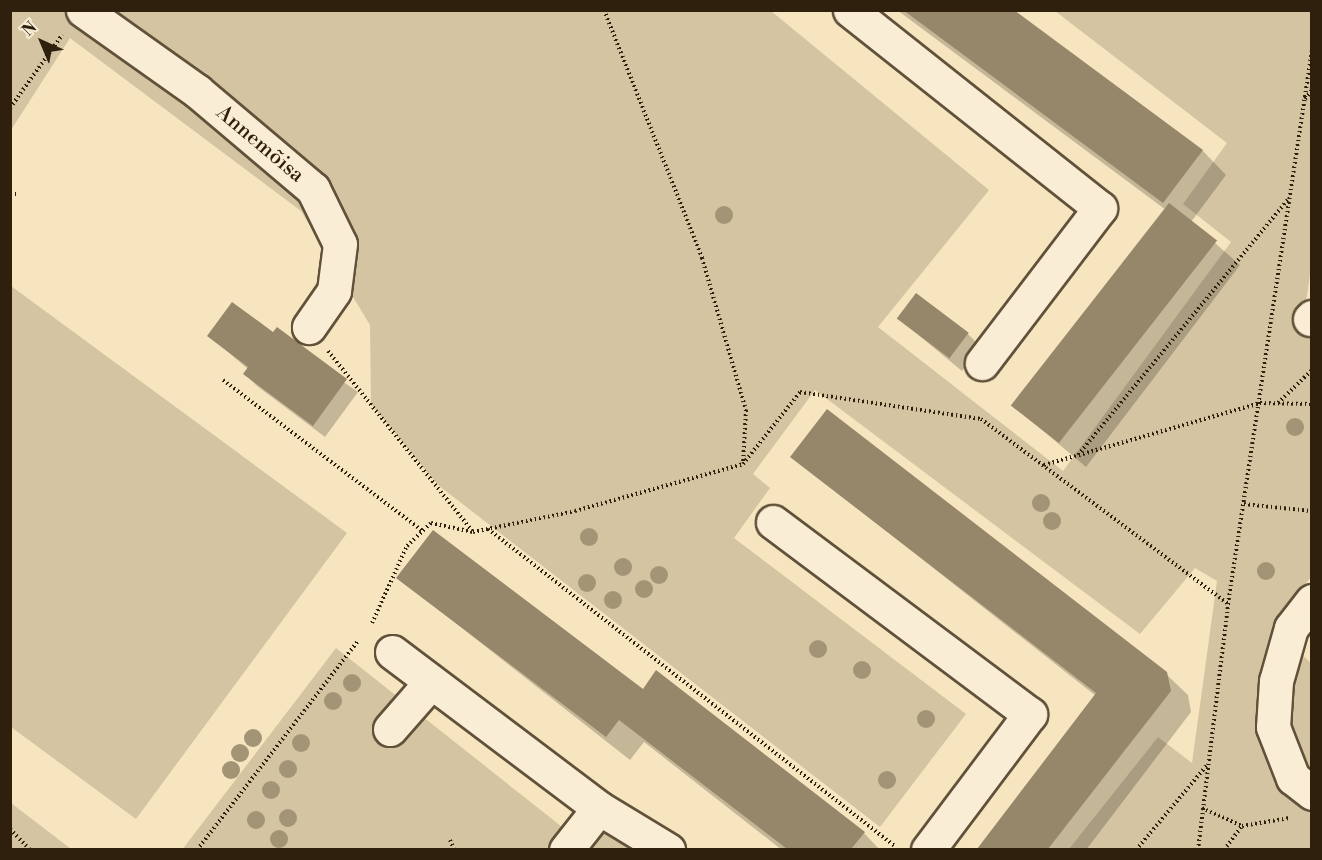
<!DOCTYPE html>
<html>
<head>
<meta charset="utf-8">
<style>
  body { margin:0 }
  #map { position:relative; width:1322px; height:860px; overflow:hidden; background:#f6e5bf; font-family:"Libre Bodoni",serif }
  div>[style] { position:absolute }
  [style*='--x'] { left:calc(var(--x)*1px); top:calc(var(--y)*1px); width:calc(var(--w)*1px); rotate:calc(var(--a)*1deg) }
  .green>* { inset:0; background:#d4c4a1 }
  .shadow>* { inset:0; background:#0003 }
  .building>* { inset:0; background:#96866a; transform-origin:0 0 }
  .path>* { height:4px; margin-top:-2px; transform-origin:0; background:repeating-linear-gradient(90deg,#2f200e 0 1.5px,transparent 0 4.5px) }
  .roads { filter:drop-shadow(2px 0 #61513a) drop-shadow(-2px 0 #61513a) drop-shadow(0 2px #61513a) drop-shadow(0 -2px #61513a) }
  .minor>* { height:33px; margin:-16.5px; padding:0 16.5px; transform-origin:16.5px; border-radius:16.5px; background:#f9eed5 }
  .trees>* { width:18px; height:18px; margin:-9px; border-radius:50%; background:#a49476 }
  span { translate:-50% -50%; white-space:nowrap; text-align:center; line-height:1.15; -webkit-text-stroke:4.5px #f9eed5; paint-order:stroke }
  .street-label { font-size:21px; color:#2f200e }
  .frame { position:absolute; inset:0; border:12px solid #2f200e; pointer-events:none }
  .north { position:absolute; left:12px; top:12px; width:60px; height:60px; -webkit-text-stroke:4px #f9eed5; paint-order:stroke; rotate:316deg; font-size:16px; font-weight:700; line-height:24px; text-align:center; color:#2f200e }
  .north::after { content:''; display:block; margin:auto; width:21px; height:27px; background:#2f200e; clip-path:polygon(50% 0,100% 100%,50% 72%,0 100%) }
</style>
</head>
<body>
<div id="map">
  <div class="green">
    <div style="clip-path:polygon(10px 11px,771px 11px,989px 190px,878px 327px,1063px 471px,1231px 242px,1183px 204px,1227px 143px,1055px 11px,1311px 11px,1312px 261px,1302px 329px,1312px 334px,1311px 577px,1272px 627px,1311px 663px,1311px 849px,1069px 849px,1158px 737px,1192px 763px,1217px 581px,1195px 568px,1140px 634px,815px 390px,753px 474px,770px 488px,734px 538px,966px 714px,880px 827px,438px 485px,371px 404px,370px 325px,301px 211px,70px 38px,11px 130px)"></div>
    <div style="clip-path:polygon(11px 286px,347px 533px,136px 819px,11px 727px)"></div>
    <div style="clip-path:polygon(336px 648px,571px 834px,607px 834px,631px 849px,182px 850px)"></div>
    <div style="clip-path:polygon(11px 803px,71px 849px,11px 849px)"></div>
  </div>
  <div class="shadow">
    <div style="clip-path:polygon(897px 10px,1011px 10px,1203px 151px,1226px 175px,1191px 222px,1240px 265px,1086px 467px,1016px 408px,1166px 210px)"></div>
    <div style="clip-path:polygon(899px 319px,968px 334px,981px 347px,962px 371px)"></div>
    <div style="clip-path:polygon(274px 334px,358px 392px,325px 437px,257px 386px,245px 374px,248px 369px,209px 336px)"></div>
    <div style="clip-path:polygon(792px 457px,1166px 674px,1188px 695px,1191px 712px,1086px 850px,979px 850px,1096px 696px)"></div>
    <div style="clip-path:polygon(398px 578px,643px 691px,864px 833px,880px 850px,782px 850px,644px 742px,630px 760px)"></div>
  </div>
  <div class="building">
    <div style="clip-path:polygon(903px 10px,1014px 10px,1203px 150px,1163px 203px)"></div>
    <div style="left:1169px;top:203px;width:61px;height:257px;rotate:38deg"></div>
    <div style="left:916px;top:293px;width:66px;height:32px;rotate:37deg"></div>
    <div style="clip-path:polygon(232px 302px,273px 332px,277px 327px,347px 379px,313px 426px,243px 374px,248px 367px,207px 336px)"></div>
    <div style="clip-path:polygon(827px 409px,1167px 672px,1171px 691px,1048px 849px,977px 849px,1096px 693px,790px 457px)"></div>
    <div style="clip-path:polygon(433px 530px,643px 689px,656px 670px,865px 832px,851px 849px,787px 849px,619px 720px,606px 737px,396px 578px)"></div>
  </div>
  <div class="path">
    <div style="--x:604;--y:10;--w:267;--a:68.4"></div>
    <div style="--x:702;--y:258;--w:158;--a:73.9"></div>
    <div style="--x:746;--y:410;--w:53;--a:93.2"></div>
    <div style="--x:1305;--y:99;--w:11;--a:-52"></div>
    <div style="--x:10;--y:108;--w:90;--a:-54.5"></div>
    <div style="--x:10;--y:194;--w:6;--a:0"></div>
    <div style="--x:328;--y:351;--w:232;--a:51.3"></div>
    <div style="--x:223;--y:380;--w:251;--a:37.1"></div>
    <div style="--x:1278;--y:403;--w:47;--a:-44.1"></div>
    <div style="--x:1078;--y:455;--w:333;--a:-50.6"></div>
    <div style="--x:1044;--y:465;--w:225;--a:-16"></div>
    <div style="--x:1260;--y:403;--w:52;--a:1.1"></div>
    <div style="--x:1244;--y:504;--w:68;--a:5.9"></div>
    <div style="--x:488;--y:529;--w:517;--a:37.93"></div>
    <div style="--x:372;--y:623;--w:85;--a:-65.6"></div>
    <div style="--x:407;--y:546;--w:33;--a:-44"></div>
    <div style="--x:431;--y:523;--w:43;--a:12.1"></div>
    <div style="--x:473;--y:532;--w:104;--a:-11.6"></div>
    <div style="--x:575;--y:511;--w:174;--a:-15.6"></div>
    <div style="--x:743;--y:464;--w:92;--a:-51.6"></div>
    <div style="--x:800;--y:392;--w:183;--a:8.5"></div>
    <div style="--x:981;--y:419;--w:309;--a:36.8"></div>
    <div style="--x:1202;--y:808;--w:44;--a:24.2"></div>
    <div style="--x:10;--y:829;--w:29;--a:46"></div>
    <div style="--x:450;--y:840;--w:11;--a:68"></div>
    <div style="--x:197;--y:850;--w:264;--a:-52.4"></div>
    <div style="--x:1136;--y:850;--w:111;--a:-50.1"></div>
    <div style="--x:1198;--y:850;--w:248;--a:-83"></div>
    <div style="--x:1228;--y:604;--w:560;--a:-81.38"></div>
    <div style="--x:1224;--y:850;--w:30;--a:-53"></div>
    <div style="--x:1242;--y:826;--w:48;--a:-9.7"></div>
  </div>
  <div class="roads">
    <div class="minor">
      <div style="--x:83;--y:10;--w:140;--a:35.4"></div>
      <div style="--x:197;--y:91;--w:152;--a:40.2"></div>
      <div style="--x:313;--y:189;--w:61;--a:63.9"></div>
      <div style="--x:340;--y:244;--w:47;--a:97.3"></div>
      <div style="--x:334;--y:291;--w:44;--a:124.8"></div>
      <div style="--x:850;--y:10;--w:319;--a:38.4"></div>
      <div style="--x:1100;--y:208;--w:195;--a:127.3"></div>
      <div style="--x:1310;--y:319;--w:3;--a:-45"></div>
      <div style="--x:773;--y:522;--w:321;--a:36.8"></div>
      <div style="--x:1030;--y:714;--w:170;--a:126.9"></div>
      <div style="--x:1312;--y:601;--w:34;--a:128"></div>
      <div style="--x:1291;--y:628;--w:55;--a:105.8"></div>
      <div style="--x:1276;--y:681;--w:46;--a:93.7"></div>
      <div style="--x:1273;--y:727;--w:55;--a:68.6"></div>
      <div style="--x:1293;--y:778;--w:24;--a:38"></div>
      <div style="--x:392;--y:652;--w:259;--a:37"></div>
      <div style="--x:390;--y:729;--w:62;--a:-48.9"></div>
      <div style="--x:566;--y:850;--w:53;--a:-51.8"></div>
      <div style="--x:599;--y:808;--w:81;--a:31.3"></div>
    </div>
  </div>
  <div class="trees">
    <div style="left:724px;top:215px"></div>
    <div style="left:1295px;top:427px"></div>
    <div style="left:1041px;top:503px"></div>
    <div style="left:1052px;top:521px"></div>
    <div style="left:589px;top:537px"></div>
    <div style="left:623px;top:567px"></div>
    <div style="left:1266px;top:571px"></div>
    <div style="left:659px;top:575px"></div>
    <div style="left:587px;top:583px"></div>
    <div style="left:644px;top:589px"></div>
    <div style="left:613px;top:600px"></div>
    <div style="left:818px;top:649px"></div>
    <div style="left:862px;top:670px"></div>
    <div style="left:352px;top:683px"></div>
    <div style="left:333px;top:701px"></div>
    <div style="left:926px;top:719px"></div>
    <div style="left:253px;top:738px"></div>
    <div style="left:301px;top:743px"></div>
    <div style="left:240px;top:753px"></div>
    <div style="left:288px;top:769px"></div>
    <div style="left:231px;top:770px"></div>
    <div style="left:887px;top:780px"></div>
    <div style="left:271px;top:790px"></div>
    <div style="left:288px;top:818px"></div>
    <div style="left:256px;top:820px"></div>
    <div style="left:279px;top:839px"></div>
  </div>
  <div class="street-label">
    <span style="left:260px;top:144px;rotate:40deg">Annemõisa</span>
  </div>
  <div class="frame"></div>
  <div class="north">N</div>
</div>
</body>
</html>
